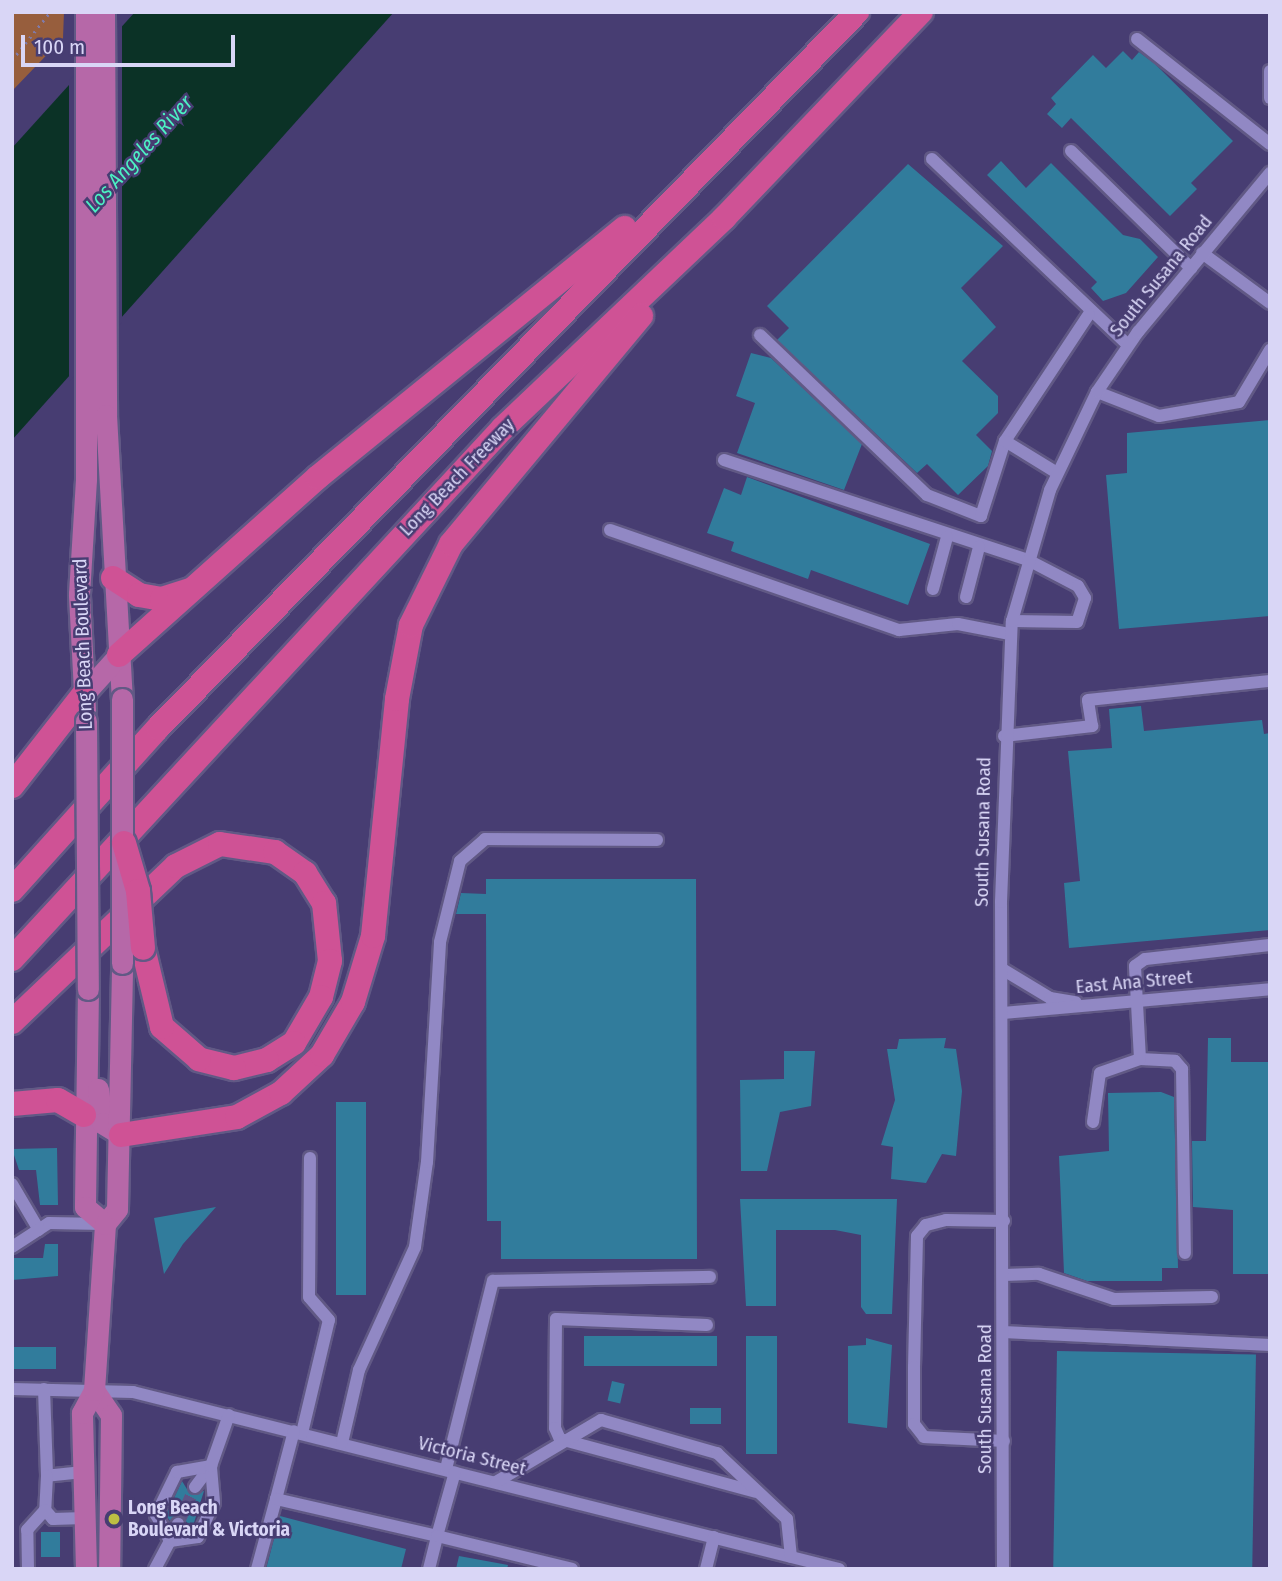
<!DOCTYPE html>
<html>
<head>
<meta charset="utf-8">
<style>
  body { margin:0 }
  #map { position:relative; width:1282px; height:1581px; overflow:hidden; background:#473d72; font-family:"Fira Sans Condensed",sans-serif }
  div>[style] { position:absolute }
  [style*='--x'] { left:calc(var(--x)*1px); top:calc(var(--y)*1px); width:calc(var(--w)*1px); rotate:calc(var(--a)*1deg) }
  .green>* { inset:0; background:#975e3d }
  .water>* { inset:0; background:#0b3226 }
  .pier>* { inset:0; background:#473d72 }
  .building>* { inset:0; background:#317c9c; transform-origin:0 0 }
  .minor-tunnel>* { height:12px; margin-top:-6px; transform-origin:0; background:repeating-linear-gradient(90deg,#5d5486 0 12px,transparent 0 18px) }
  .path>* { height:2.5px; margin-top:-1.25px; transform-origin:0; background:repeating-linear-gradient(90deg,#817aa6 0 2px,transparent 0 7px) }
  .roads { filter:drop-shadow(2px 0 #615985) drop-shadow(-2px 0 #615985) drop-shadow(0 2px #615985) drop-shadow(0 -2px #615985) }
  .minor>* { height:12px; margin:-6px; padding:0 6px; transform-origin:6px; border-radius:6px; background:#9188c4 }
  .major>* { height:21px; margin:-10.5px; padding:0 10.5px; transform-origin:10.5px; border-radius:10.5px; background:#b668a8 }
  .highway>* { height:24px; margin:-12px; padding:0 12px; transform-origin:12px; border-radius:12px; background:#cf5295 }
  .bridges { filter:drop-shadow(2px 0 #615985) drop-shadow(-2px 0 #615985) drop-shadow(0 2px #615985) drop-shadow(0 -2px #615985) }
  .major-bridge>* { height:21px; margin:-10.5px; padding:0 10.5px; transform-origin:10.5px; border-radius:10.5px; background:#b668a8 }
  .highway-bridge>* { height:24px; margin:-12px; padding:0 12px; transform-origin:12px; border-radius:12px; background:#cf5295 }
  .dots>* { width:19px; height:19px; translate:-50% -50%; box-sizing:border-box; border:4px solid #473d72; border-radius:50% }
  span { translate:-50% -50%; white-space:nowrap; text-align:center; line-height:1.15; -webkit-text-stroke:5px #473d72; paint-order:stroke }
  .street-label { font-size:19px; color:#d9d6f6 }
  .poi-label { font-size:19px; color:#d9d6f6; font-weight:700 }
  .left { translate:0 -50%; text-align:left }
  .water-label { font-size:21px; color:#4cf1c3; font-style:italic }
  .frame { position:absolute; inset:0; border:14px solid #d9d6f6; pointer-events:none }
  .scale { position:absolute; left:21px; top:35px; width:214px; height:32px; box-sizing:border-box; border:4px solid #d9d6f6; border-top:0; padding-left:9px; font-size:21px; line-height:24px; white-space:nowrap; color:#d9d6f6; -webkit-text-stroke:5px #473d72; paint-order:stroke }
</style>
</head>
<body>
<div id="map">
  <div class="green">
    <div style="clip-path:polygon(12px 12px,64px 12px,63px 38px,12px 91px)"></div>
  </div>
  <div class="water">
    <div style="clip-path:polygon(135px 12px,394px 12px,12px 440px,12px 148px)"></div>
  </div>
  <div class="pier">
    <div style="clip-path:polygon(122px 22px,122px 322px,69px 382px,69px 81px)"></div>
  </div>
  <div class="building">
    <div style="clip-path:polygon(1123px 51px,1132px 60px,1139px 52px,1155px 64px,1233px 141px,1191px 183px,1197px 189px,1170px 216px,1071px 118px,1062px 128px,1047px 114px,1056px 104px,1051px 98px,1093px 55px,1106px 68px)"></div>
    <div style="clip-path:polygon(1001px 161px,1026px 188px,1051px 163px,1123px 235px,1140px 239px,1158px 257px,1126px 293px,1103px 301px,1091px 288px,1097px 282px,987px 175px)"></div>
    <div style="clip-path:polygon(908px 164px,1003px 246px,961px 288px,996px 327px,962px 361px,998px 396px,998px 413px,976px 435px,992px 451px,988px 466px,958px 495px,927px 464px,917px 473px,777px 340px,789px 328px,767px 306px)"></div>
    <div style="clip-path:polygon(751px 353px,771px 358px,862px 444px,844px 490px,737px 453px,755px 403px,736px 396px)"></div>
    <div style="clip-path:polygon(1270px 420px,1270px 616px,1119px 629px,1106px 475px,1127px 473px,1127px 433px)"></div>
    <div style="clip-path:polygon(747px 477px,930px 544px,908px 605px,811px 570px,808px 579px,731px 551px,734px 542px,707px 533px,724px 488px,741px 495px)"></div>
    <div style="clip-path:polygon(1141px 706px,1144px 731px,1262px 720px,1264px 734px,1270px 733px,1270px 930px,1069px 948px,1064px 883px,1080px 881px,1068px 751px,1112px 748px,1109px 709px)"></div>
    <div style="clip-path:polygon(486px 879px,696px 879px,697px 1259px,501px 1259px,501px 1221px,487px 1221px,486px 914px,456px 914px,461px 893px,486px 894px)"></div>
    <div style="clip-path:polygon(946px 1038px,944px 1048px,956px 1049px,962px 1091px,956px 1156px,942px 1154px,926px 1183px,891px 1179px,893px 1147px,881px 1145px,895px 1100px,887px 1049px,897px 1049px,899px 1039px)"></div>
    <div style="clip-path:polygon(1208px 1038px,1231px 1038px,1231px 1062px,1270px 1062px,1270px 1274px,1233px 1274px,1233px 1210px,1193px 1207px,1192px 1141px,1206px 1141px)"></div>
    <div style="clip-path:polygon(784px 1051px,815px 1051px,811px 1106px,780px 1112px,767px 1171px,741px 1171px,740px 1080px,784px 1079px)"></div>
    <div style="clip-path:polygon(1161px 1092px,1174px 1097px,1178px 1268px,1162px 1268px,1162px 1281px,1087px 1281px,1064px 1273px,1059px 1156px,1109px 1151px,1108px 1093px)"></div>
    <div style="left:336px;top:1102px;width:30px;height:193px"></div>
    <div style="clip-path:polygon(57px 1148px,58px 1205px,40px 1205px,36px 1170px,19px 1170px,12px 1149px)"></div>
    <div style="clip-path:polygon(740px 1199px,897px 1199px,892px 1314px,866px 1314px,861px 1307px,861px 1235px,835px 1230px,776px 1230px,776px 1306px,746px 1306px)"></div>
    <div style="clip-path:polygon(216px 1207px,183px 1244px,164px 1274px,154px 1218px)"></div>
    <div style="clip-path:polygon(45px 1244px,58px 1244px,58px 1276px,12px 1280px,12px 1258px,43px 1258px)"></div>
    <div style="left:584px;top:1336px;width:133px;height:30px"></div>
    <div style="left:746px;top:1336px;width:31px;height:118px"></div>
    <div style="clip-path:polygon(866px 1338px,892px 1345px,887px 1428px,848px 1423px,848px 1346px,866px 1345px)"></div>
    <div style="left:12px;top:1347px;width:44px;height:22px"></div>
    <div style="left:1057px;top:1351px;width:199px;height:218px;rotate:1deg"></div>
    <div style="left:612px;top:1381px;width:13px;height:20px;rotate:13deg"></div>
    <div style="left:690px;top:1408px;width:31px;height:16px"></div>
    <div style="clip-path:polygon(182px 1481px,190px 1494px,204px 1491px,192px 1529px,182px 1516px,170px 1521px,166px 1515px)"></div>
    <div style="clip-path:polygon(280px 1516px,406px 1549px,401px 1569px,266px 1569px)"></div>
    <div style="left:41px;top:1532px;width:19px;height:25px"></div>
    <div style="clip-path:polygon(459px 1556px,508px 1565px,507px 1569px,456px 1569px)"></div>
  </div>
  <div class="minor-tunnel">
    <div style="--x:178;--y:1524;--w:41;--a:-65.3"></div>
  </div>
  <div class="path">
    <div style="--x:12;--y:60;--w:61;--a:-51.6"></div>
  </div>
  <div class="roads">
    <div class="minor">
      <div style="--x:1137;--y:39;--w:169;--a:38.3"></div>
      <div style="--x:1270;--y:71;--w:27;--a:90"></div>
      <div style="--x:1071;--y:151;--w:168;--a:44.3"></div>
      <div style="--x:932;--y:159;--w:270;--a:43.5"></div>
      <div style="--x:1202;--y:253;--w:84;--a:36.3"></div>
      <div style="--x:760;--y:335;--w:231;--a:43.8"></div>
      <div style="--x:927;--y:495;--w:58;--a:21.3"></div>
      <div style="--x:981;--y:516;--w:79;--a:-72.3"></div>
      <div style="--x:1005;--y:441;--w:152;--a:-56.5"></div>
      <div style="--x:1097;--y:392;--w:66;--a:21.2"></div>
      <div style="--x:1159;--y:416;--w:81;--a:-9.9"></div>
      <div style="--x:1239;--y:402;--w:61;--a:-59.2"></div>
      <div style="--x:1005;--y:441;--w:61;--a:31.6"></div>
      <div style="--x:724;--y:460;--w:320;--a:18.2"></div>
      <div style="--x:1028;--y:560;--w:56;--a:27.5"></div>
      <div style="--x:1078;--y:586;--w:14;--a:60"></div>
      <div style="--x:1085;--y:598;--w:25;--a:108"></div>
      <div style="--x:1077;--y:622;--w:65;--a:-179.1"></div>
      <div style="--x:610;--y:530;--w:306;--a:19.1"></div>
      <div style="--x:899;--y:630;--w:59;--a:-5.8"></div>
      <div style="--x:958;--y:624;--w:53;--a:10.9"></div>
      <div style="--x:933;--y:589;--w:54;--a:-74.9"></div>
      <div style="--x:966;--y:597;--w:52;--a:-75.4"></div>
      <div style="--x:1004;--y:736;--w:89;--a:-6.5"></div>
      <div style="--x:1092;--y:726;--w:26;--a:-99"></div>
      <div style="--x:1088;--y:700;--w:183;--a:-6"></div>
      <div style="--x:1002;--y:969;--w:56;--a:31.1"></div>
      <div style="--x:1050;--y:998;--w:26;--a:9"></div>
      <div style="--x:1003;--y:1013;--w:268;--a:-5.1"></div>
      <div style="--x:1140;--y:1059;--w:35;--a:3"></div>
      <div style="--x:1175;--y:1061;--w:11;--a:49"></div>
      <div style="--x:1182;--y:1069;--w:184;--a:89.1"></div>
      <div style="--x:1093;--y:1122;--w:49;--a:-81.9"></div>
      <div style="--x:1100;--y:1073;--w:42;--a:-19.3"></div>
      <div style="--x:1140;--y:1059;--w:93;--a:-93.1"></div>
      <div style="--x:1135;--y:966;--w:12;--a:-35"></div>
      <div style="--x:1145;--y:959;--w:126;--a:-6.4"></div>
      <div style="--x:12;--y:1184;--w:53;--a:59.6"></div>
      <div style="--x:1004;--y:1221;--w:58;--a:-179"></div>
      <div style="--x:946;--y:1220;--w:21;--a:166"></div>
      <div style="--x:926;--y:1225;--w:14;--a:129"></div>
      <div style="--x:917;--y:1236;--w:131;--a:91.3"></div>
      <div style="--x:914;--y:1367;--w:57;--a:90"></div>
      <div style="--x:914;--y:1424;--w:16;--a:52"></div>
      <div style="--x:924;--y:1437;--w:80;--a:2.9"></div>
      <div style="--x:12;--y:1247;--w:44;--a:-33"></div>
      <div style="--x:49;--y:1223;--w:54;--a:1.1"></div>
      <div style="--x:1004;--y:1275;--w:35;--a:-2"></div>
      <div style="--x:1039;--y:1274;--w:79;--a:18.4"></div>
      <div style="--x:1114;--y:1299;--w:98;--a:-1.2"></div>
      <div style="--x:707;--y:1325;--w:151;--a:-177.7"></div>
      <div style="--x:556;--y:1319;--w:109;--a:90.5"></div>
      <div style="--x:555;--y:1428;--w:12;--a:66"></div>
      <div style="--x:560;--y:1439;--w:203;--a:15.1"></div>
      <div style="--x:1004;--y:1332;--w:266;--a:2.8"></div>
      <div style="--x:12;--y:1389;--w:121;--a:1.4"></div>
      <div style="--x:133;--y:1392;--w:728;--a:14.07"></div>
      <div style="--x:44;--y:1389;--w:87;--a:88"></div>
      <div style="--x:302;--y:1433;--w:116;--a:-76.6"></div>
      <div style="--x:329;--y:1320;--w:30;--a:-131"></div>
      <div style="--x:309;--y:1297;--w:139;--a:-89.6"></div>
      <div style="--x:342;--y:1443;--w:75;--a:-76.9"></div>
      <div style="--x:359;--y:1370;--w:135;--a:-65.5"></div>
      <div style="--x:415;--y:1247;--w:86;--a:-82"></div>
      <div style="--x:427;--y:1162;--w:220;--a:-86.6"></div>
      <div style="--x:440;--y:942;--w:83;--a:-76.1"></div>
      <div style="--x:460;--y:861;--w:33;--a:-41"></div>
      <div style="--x:485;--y:839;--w:172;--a:0.3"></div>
      <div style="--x:446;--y:1469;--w:194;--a:-76"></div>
      <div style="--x:493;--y:1281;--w:217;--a:-1.1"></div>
      <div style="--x:83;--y:1472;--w:36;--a:174"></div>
      <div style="--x:47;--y:1476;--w:34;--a:93"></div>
      <div style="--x:45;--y:1510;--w:12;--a:48"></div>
      <div style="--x:53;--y:1519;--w:31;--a:-2"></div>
      <div style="--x:496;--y:1482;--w:122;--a:-30.6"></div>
      <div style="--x:601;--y:1420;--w:121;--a:15.9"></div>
      <div style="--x:717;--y:1453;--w:96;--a:43.3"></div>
      <div style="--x:787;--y:1519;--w:38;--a:84"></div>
      <div style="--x:195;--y:1487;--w:26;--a:-53"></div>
      <div style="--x:276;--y:1499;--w:70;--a:-75.2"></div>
      <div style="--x:170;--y:1541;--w:30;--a:-118"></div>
      <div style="--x:156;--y:1515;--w:48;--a:-64"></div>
      <div style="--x:177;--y:1472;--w:35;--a:-10"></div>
      <div style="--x:170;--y:1541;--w:19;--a:-65"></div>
      <div style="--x:28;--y:1569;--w:39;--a:-91"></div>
      <div style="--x:27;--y:1530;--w:27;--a:-48"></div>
      <div style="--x:155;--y:1569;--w:32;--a:-62"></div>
      <div style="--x:170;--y:1541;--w:28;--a:-8"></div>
      <div style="--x:198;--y:1537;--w:38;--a:-65"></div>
      <div style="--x:214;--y:1502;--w:36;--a:-95"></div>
      <div style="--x:211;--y:1466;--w:54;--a:-70.6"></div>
      <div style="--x:257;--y:1569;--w:73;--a:-74.8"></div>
      <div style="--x:276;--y:1499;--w:165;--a:12.9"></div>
      <div style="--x:437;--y:1536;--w:66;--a:-74.3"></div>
      <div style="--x:429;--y:1569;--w:34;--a:-76"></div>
      <div style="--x:437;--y:1536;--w:139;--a:13.7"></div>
      <div style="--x:706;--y:1569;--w:33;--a:-76"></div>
      <div style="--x:1003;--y:1569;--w:667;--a:-90.17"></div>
      <div style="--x:1001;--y:902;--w:281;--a:-87.8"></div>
      <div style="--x:1012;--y:621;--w:136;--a:-73.8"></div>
      <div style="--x:1050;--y:490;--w:109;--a:-64.4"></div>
      <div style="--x:1097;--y:392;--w:73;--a:-55.7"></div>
      <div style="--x:1138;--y:332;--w:207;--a:-50.3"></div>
    </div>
    <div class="major">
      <div style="--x:104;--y:12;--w:403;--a:89.7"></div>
      <div style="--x:106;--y:415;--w:284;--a:86.8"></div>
      <div style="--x:83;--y:695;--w:54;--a:-48"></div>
      <div style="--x:85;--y:710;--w:116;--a:-93"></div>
      <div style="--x:79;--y:594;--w:115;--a:-86.5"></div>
      <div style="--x:86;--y:479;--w:467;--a:-90"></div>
      <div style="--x:88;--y:989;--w:218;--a:90.8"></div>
      <div style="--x:85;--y:1207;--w:26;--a:40"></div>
      <div style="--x:98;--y:1089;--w:34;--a:83"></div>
      <div style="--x:102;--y:1123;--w:22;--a:32"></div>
      <div style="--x:94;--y:1390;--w:30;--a:56"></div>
      <div style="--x:111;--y:1415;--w:154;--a:90.7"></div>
      <div style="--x:86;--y:1569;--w:156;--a:-91.5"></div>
      <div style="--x:82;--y:1413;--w:26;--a:-62"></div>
      <div style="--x:94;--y:1390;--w:166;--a:-86.2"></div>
      <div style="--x:105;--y:1224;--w:19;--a:-51"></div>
      <div style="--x:117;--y:1209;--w:246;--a:-88.8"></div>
    </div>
    <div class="highway">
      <div style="--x:113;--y:578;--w:31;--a:33"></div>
      <div style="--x:139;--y:595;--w:23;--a:10"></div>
      <div style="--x:162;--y:599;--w:28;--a:-18"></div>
      <div style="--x:119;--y:655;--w:267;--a:-41.8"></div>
      <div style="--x:318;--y:477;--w:395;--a:-39.1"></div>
      <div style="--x:12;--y:786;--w:115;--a:-52"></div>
      <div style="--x:12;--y:890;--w:218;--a:-48"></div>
      <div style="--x:158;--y:728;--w:1001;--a:-45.69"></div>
      <div style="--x:12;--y:959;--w:723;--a:-47.24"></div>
      <div style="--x:503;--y:428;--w:305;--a:-43.5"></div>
      <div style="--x:724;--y:218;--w:285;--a:-46.3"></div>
      <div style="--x:12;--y:1022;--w:226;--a:-43.6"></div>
      <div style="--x:176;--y:866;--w:49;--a:-26.6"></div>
      <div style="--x:220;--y:844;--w:56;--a:8.3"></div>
      <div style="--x:275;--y:852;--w:37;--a:35"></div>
      <div style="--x:305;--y:873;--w:36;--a:58"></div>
      <div style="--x:324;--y:903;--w:58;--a:84.1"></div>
      <div style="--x:330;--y:961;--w:37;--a:104"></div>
      <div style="--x:321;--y:997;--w:53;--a:120.4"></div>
      <div style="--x:294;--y:1043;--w:32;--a:148"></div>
      <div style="--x:267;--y:1060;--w:34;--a:166"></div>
      <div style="--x:234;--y:1068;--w:36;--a:-166"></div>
      <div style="--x:199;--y:1059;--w:49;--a:-139.1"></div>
      <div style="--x:162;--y:1027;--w:81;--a:-103.5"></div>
      <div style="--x:12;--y:1104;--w:46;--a:-5"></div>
      <div style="--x:58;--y:1100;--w:30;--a:30"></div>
      <div style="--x:121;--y:1135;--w:117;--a:-8.8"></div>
      <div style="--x:237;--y:1117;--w:50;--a:-28.6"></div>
      <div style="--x:281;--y:1093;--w:56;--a:-42.8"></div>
      <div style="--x:322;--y:1055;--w:61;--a:-59.7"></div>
      <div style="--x:353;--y:1002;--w:69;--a:-73.1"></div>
      <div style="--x:373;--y:936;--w:238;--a:-84.2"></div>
      <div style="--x:397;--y:699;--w:75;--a:-79.3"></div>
      <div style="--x:411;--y:625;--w:90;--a:-63.7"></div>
      <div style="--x:451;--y:544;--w:297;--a:-50.2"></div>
    </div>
  </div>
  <div class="bridges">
    <div class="major-bridge">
      <div style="--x:122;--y:699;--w:264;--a:90"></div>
      <div style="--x:86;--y:721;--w:268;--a:89.6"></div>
    </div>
    <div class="highway-bridge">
      <div style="--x:124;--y:843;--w:50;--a:73.7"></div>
      <div style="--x:138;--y:891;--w:57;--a:85"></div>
    </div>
  </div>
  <div class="dots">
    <div style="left:114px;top:1519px;background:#bdbf43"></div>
  </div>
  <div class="street-label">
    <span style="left:1161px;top:276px;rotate:-51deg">South Susana Road</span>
    <span style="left:457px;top:477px;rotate:-46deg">Long Beach Freeway</span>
    <span style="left:83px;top:644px;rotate:-92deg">Long Beach Boulevard</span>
    <span style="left:983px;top:832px;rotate:-89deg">South Susana Road</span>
    <span style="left:1134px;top:982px;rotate:-5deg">East Ana Street</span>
    <span style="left:985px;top:1399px;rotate:-90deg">South Susana Road</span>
    <span style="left:472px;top:1456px;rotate:14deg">Victoria Street</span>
  </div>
  <div class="poi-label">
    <span class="left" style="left:128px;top:1519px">Long Beach<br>Boulevard &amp; Victoria</span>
  </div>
  <div class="water-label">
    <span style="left:139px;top:154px;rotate:-48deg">Los Angeles River</span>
  </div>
  <div class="frame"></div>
  <div class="scale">100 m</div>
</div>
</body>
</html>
